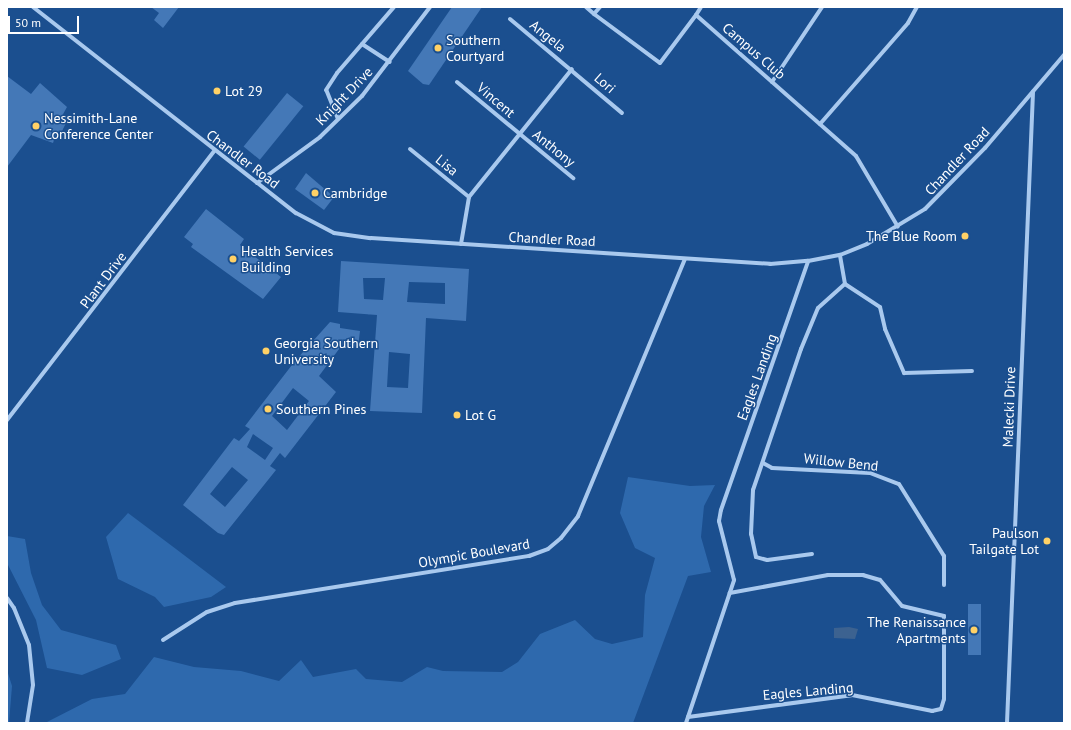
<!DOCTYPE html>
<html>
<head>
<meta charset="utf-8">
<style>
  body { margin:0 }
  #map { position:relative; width:1071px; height:730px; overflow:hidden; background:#1b4f8f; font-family:"PT Sans",sans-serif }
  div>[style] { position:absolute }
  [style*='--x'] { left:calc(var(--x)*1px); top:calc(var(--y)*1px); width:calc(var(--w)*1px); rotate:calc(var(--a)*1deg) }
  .green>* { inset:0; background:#2e69ad }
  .water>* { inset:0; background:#3c6290 }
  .building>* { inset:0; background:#4478b7; transform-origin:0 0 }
  .street>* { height:4px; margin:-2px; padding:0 2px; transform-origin:2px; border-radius:2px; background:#a9c9ee }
  .dots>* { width:11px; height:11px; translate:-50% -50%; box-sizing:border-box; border:2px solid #1b4f8f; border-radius:50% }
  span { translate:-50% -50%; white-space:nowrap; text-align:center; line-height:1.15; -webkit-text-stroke:3px #1b4f8f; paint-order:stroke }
  .street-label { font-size:14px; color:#fff }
  .poi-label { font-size:14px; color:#fff }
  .left { translate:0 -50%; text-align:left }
  .right { translate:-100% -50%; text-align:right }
  .frame { position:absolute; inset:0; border:8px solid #fff; pointer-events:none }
  .scale { position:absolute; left:8px; top:16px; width:71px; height:18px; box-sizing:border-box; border:2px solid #fff; border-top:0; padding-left:5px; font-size:12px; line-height:14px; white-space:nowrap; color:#fff; -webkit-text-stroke:3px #1b4f8f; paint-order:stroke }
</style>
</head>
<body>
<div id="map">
  <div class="green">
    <div style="clip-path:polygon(628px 477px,690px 486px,715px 485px,704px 506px,701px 537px,711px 572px,688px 576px,633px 723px,45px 723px,92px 699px,125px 694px,154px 657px,194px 667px,241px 671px,279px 681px,301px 660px,313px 677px,356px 669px,366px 679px,402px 682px,427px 667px,443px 671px,502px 672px,518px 662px,540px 634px,575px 620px,595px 639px,612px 644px,643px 637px,645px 595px,655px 558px,635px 548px,620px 513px)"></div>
    <div style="clip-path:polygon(128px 513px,176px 549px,226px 587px,211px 597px,164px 607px,155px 597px,118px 579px,106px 537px)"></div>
    <div style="clip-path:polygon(7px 536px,25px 539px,31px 573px,42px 605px,61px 630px,116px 645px,121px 659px,82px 675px,47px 668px,36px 620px,7px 563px)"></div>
    <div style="clip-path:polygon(7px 670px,12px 686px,9px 723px,7px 723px)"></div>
  </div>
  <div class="water">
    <div style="clip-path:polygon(849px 627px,858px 629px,855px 639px,834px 638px,834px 628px)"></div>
  </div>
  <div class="building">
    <div style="clip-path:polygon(151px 7px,179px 7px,163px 28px,154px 20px,159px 13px)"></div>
    <div style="clip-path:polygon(452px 7px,482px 7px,429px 85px,423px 84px,408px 71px)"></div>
    <div style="clip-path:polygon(7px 76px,31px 94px,40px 83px,67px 107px,62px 116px,67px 121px,61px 133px,57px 131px,53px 143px,31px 135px,7px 167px)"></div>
    <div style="left:287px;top:93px;width:21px;height:69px;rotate:39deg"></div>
    <div style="clip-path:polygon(306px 173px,334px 197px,324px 210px,295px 189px)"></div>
    <div style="clip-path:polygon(206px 209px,244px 239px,240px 245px,281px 277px,263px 299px,191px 247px,193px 244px,184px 237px)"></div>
    <div style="clip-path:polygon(evenodd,341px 261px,469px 269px,466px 321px,426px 318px,422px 413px,370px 411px,377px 315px,338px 312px,341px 261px,363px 278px,385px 278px,383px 300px,364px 299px,363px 278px,341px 261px,409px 282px,445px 283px,445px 304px,407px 302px,409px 282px,341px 261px,389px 352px,410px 354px,408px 388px,387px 387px,389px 352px)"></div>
    <div style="clip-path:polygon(evenodd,330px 322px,340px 324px,340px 328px,360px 331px,358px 347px,342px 345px,319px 376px,336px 392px,285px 458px,280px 453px,270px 466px,276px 470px,224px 535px,218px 533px,183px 505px,234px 438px,239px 441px,250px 429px,245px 426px,295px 361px,330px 322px,293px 388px,309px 401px,287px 430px,272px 416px,293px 388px,330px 322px,253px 434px,273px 448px,265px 460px,247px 447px,253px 434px,330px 322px,232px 467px,248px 480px,225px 507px,210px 494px,232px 467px)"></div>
    <div style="left:968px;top:604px;width:13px;height:51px"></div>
  </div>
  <div class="street">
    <div style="--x:33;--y:7;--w:334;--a:38.1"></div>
    <div style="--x:296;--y:213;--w:43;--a:27.8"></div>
    <div style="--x:334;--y:233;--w:37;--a:8"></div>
    <div style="--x:371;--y:238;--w:400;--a:3.7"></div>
    <div style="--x:770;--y:264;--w:38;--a:-5"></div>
    <div style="--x:808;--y:261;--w:33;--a:-11"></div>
    <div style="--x:840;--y:255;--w:29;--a:-22"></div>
    <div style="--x:867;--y:244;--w:68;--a:-31.1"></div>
    <div style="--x:925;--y:209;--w:86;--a:-45.5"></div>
    <div style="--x:985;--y:148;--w:122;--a:-49.7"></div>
    <div style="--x:586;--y:7;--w:11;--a:41"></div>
    <div style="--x:600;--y:7;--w:9;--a:131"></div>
    <div style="--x:594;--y:14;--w:82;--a:36.6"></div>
    <div style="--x:660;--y:63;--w:60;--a:-53.1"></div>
    <div style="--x:696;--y:15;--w:213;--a:41.4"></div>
    <div style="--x:856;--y:156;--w:82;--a:59.4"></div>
    <div style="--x:696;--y:15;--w:9;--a:-58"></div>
    <div style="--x:510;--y:19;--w:146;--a:40"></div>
    <div style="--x:362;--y:44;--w:33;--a:33"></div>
    <div style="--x:457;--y:82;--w:151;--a:39.6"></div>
    <div style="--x:772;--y:82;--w:90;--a:-56.3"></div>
    <div style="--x:338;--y:119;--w:31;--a:-112"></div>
    <div style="--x:326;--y:90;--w:20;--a:-57"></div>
    <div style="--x:337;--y:73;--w:87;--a:-49.2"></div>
    <div style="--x:820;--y:124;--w:134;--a:-48.9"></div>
    <div style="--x:908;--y:23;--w:18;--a:-61"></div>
    <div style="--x:410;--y:149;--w:76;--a:39.1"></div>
    <div style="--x:257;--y:183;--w:78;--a:-36.1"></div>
    <div style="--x:320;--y:137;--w:59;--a:-44.3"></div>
    <div style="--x:362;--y:96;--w:112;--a:-52.6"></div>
    <div style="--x:461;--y:244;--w:48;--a:-80.3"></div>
    <div style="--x:469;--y:197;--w:164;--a:-51.2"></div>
    <div style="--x:845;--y:284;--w:42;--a:33.3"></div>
    <div style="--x:880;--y:307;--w:23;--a:77"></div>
    <div style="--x:885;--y:329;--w:48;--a:66.6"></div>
    <div style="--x:904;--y:373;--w:68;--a:-1.7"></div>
    <div style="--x:7;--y:420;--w:339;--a:-52.4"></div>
    <div style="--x:763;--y:463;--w:10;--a:29"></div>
    <div style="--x:772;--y:468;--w:98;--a:2.9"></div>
    <div style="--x:870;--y:473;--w:31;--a:21"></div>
    <div style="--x:899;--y:484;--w:85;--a:58"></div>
    <div style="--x:944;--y:556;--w:29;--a:90"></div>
    <div style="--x:812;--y:554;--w:45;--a:172.4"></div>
    <div style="--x:767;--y:560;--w:11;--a:-165"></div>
    <div style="--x:756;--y:557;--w:24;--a:-102"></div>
    <div style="--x:751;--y:534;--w:44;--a:-87.4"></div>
    <div style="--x:753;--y:490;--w:149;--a:-71.2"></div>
    <div style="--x:801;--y:349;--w:44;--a:-67.5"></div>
    <div style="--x:818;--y:308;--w:36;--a:-42"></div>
    <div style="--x:845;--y:284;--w:29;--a:-100"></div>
    <div style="--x:7;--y:598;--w:12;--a:55"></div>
    <div style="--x:14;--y:608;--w:40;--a:68"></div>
    <div style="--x:29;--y:645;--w:40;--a:84.3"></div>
    <div style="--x:33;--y:685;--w:38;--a:99"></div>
    <div style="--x:163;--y:640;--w:52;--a:-32.5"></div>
    <div style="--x:207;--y:612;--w:29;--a:-18"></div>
    <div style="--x:235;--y:603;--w:298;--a:-9.1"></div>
    <div style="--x:529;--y:556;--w:20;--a:-20"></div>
    <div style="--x:548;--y:549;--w:17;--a:-40"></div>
    <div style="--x:561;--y:538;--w:28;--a:-52"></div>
    <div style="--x:578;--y:516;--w:278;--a:-67.4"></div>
    <div style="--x:688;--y:717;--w:165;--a:-7.6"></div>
    <div style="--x:852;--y:695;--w:82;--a:11.3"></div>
    <div style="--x:932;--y:711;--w:9;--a:-13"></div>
    <div style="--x:941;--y:709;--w:10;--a:-73"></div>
    <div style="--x:944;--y:699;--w:83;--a:-90"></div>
    <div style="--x:944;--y:616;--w:43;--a:-166.6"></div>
    <div style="--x:902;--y:606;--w:34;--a:-130"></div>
    <div style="--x:880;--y:580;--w:18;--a:-164"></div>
    <div style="--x:863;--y:575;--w:35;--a:180"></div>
    <div style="--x:828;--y:575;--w:100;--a:169.6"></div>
    <div style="--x:686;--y:723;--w:151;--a:-71.4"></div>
    <div style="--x:734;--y:580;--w:61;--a:-104.3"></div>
    <div style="--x:719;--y:521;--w:11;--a:-80"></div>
    <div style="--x:721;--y:510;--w:264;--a:-70.7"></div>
    <div style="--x:1007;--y:723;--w:632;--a:-87.64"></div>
  </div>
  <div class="dots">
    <div style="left:438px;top:48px;background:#ffd166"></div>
    <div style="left:217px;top:91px;background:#ffd166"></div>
    <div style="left:36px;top:126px;background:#ffd166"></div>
    <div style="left:315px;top:193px;background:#ffd166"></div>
    <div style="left:965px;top:236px;background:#ffd166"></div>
    <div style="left:233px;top:259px;background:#ffd166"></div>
    <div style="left:266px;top:351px;background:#ffd166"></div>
    <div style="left:268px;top:409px;background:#ffd166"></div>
    <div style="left:457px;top:415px;background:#ffd166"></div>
    <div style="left:1047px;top:541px;background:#ffd166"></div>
    <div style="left:974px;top:630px;background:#ffd166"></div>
  </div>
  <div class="street-label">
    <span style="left:548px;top:36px;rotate:39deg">Angela</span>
    <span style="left:754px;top:51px;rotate:41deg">Campus Club</span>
    <span style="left:605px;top:83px;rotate:41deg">Lori</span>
    <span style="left:344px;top:96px;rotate:-46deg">Knight Drive</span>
    <span style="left:496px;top:100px;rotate:40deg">Vincent</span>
    <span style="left:554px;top:148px;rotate:39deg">Anthony</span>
    <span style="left:243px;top:159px;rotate:37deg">Chandler Road</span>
    <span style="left:957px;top:161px;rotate:-47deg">Chandler Road</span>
    <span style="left:447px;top:165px;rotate:39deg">Lisa</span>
    <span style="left:552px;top:239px;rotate:3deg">Chandler Road</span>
    <span style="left:103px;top:280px;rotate:-53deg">Plant Drive</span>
    <span style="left:757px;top:377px;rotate:-70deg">Eagles Landing</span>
    <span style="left:1009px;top:407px;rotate:-88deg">Malecki Drive</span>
    <span style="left:841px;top:462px;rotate:6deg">Willow Bend</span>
    <span style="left:474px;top:553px;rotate:-10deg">Olympic Boulevard</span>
    <span style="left:808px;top:691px;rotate:-5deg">Eagles Landing</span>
  </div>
  <div class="poi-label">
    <span class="left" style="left:446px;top:48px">Southern<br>Courtyard</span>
    <span class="left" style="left:225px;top:91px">Lot 29</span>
    <span class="left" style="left:44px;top:126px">Nessimith-Lane<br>Conference Center</span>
    <span class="left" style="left:323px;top:193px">Cambridge</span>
    <span class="right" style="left:957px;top:236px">The Blue Room</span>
    <span class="left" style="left:241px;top:259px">Health Services<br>Building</span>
    <span class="left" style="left:274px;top:351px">Georgia Southern<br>University</span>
    <span class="left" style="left:276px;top:409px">Southern Pines</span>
    <span class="left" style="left:465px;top:415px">Lot G</span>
    <span class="right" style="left:1039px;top:541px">Paulson<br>Tailgate Lot</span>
    <span class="right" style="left:966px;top:630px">The Renaissance<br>Apartments</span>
  </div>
  <div class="frame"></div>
  <div class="scale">50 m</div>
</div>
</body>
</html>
